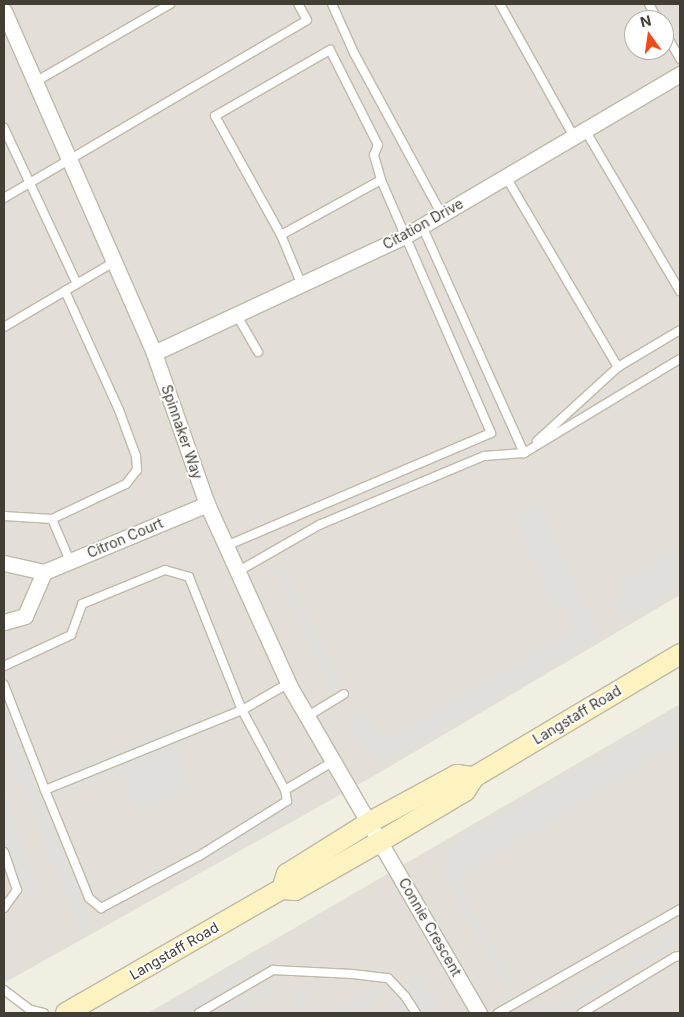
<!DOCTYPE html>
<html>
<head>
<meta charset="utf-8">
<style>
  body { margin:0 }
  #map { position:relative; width:684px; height:1017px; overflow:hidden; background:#f1eee2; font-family:Inter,sans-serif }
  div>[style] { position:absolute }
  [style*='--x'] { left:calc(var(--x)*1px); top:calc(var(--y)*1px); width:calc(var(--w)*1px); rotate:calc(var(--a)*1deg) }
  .industrial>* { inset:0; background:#e3dfd8 }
  .parking>* { inset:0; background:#e1dfdb; transform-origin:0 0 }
  .roads { filter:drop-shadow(1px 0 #bfb9a8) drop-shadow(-1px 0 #bfb9a8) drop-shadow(0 1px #bfb9a8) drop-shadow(0 -1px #bfb9a8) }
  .service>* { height:8px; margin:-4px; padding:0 4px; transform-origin:4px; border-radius:4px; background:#fff }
  .minor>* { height:15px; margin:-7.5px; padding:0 7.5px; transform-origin:7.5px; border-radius:7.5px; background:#fff }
  .secondary>* { height:20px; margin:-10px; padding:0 10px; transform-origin:10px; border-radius:10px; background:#fdf3c0 }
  span { translate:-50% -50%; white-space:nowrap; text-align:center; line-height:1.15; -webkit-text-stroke:4px #fff; paint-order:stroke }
  .street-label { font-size:14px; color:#423e33 }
  .frame { position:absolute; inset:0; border:5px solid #423e33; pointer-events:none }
  .north { position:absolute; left:624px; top:10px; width:50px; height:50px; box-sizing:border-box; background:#fff; border:1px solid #b3b2ad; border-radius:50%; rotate:346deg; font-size:14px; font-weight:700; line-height:20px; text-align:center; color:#423e33 }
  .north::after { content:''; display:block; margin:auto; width:18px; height:22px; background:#f64814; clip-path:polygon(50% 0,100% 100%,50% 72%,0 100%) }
</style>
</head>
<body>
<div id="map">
  <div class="industrial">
    <div style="clip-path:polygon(evenodd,4px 4px,680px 4px,680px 595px,377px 774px,4px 983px,4px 4px,634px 20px,664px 20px,664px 50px,634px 50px,634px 20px)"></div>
    <div style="clip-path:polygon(680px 704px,680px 1013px,148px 1013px)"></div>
  </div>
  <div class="parking">
    <div style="clip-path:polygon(540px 504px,601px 638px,388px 762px,375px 760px,345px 718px,361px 708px,383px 741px,574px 630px,561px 605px,553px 607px,512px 514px)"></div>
    <div style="clip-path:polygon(680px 546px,680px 589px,623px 623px,611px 603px,625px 595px,618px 583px)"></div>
    <div style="left:283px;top:566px;width:135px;height:11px;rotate:64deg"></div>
    <div style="clip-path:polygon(4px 706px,93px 924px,80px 930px,4px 745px)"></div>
    <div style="clip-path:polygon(680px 709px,680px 742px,456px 879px,517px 987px,507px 990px,442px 879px,451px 842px)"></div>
    <div style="clip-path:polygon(198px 717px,205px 735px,176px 747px,193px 787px,137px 810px,121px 772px,60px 797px,52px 777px)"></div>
    <div style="clip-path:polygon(4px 789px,40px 893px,28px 899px,16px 870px,4px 874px)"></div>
    <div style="left:293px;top:802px;width:11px;height:211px;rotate:63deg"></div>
    <div style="clip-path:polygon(673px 934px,679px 944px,560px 1013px,538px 1013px)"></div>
    <div style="clip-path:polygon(270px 947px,277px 959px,187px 1013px,161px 1013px)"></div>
    <div style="clip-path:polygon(421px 972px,445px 1013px,398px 1013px,389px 999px,397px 995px,393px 988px)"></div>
    <div style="clip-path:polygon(273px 980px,278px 990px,238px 1013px,216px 1013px)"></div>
    <div style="clip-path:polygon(299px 986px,314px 1012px,320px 1013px,300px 1013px,288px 991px)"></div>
    <div style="clip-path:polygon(378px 986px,384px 997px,356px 1013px,328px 1013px)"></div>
  </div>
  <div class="roads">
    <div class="service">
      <div style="--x:332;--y:4;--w:54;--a:65.8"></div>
      <div style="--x:354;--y:53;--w:184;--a:61.5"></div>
      <div style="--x:500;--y:4;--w:152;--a:60.9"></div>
      <div style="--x:649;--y:4;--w:18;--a:61"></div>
      <div style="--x:664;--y:31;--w:32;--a:60"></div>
      <div style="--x:35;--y:82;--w:156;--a:-30"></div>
      <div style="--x:4;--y:128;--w:172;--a:64.9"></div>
      <div style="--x:585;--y:130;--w:187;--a:59.5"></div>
      <div style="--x:506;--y:177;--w:221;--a:59.5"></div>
      <div style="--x:618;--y:367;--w:72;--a:-30.8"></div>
      <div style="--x:4;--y:198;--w:351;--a:-30.4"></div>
      <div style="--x:307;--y:20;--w:18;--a:-119"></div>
      <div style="--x:422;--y:226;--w:249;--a:65.8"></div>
      <div style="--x:524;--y:453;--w:3;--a:-45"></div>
      <div style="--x:281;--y:235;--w:136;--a:-119"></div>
      <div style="--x:215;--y:116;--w:133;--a:-29.9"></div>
      <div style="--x:330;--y:50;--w:106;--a:63.2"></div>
      <div style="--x:378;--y:145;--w:11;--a:112"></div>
      <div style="--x:374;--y:155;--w:26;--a:74"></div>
      <div style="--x:236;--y:314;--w:44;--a:59.9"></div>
      <div style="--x:4;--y:327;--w:128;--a:-30.6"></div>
      <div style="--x:537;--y:441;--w:110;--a:-42.4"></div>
      <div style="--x:4;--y:516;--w:48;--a:3.6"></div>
      <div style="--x:52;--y:519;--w:82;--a:-25.3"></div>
      <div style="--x:126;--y:484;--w:18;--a:-52"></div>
      <div style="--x:137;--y:470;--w:14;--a:-94"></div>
      <div style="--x:136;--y:456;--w:49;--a:-110.3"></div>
      <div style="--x:119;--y:410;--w:131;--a:-114.4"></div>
      <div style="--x:52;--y:519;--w:46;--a:66.8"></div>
      <div style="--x:226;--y:546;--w:288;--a:-23.1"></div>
      <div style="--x:491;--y:433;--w:276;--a:-113.5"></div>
      <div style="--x:381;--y:180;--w:114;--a:151.2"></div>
      <div style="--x:281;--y:235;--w:52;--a:67.4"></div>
      <div style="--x:237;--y:572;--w:95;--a:-29.8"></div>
      <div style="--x:319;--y:525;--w:179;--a:-22.7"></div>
      <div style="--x:484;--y:456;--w:40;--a:-4.3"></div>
      <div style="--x:524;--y:453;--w:182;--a:-31.1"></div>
      <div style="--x:4;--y:666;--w:74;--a:-24.8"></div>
      <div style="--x:71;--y:635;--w:33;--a:-70"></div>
      <div style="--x:82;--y:604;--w:90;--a:-22.3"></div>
      <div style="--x:165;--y:570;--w:25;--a:16"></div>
      <div style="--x:189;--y:577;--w:143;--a:68.3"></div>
      <div style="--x:242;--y:710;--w:213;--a:157.9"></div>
      <div style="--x:45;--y:790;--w:113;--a:-111.3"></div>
      <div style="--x:289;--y:683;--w:54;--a:150.1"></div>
      <div style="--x:242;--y:710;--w:91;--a:61.7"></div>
      <div style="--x:285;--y:790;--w:57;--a:-30.6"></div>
      <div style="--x:308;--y:716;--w:42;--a:-31.4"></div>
      <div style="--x:45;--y:790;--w:117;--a:67.8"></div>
      <div style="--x:89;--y:898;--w:16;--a:40"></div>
      <div style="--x:101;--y:908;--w:111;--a:-28"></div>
      <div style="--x:199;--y:856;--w:104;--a:-32"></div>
      <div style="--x:287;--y:801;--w:11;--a:-100"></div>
      <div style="--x:4;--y:852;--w:40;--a:71.1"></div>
      <div style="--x:17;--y:890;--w:22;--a:126"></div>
      <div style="--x:4;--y:990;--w:34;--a:37"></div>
      <div style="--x:31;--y:1010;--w:13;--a:13"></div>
      <div style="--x:199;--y:1013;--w:86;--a:-30.2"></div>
      <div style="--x:273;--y:970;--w:80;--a:2.9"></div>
      <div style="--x:353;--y:974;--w:35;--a:7"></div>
      <div style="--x:388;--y:978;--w:25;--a:47"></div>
      <div style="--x:405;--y:996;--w:20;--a:57"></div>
      <div style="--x:498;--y:1013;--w:210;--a:-29.7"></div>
      <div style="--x:582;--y:1013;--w:109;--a:-31.1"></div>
      <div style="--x:675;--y:957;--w:5;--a:-11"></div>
    </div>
    <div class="minor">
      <div style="--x:4;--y:11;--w:373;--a:66.3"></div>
      <div style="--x:154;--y:353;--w:160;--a:70.7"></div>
      <div style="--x:207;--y:504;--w:201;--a:65.6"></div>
      <div style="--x:290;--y:687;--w:377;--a:59.9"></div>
      <div style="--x:154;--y:353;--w:277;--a:-25"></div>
      <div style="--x:405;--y:236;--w:319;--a:-30.5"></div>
      <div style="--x:4;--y:563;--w:41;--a:12.7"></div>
      <div style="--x:44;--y:572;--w:177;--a:-22.6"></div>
      <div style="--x:4;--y:622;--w:22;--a:-16"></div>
      <div style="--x:25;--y:616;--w:48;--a:-66.6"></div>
    </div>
    <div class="secondary">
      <div style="--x:282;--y:889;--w:16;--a:-72"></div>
      <div style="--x:287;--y:874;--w:98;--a:-32.1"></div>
      <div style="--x:370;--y:822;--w:99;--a:-28.4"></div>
      <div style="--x:457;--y:775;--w:17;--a:7"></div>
      <div style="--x:66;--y:1013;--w:249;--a:-29.9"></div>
      <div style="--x:282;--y:889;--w:13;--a:4"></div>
      <div style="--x:295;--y:890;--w:99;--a:-29.7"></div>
      <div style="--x:381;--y:841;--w:98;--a:-30.8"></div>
      <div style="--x:465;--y:791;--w:17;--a:-57"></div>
      <div style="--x:474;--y:777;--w:240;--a:-30.8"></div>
    </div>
  </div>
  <div class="street-label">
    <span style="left:423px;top:224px;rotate:-29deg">Citation Drive</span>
    <span style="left:182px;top:432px;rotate:71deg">Spinnaker Way</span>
    <span style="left:125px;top:538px;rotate:-23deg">Citron Court</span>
    <span style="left:577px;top:715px;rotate:-31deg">Langstaff Road</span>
    <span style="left:430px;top:927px;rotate:60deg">Connie Crescent</span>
    <span style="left:174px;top:951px;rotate:-30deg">Langstaff Road</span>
  </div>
  <div class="frame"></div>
  <div class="north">N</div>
</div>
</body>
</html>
